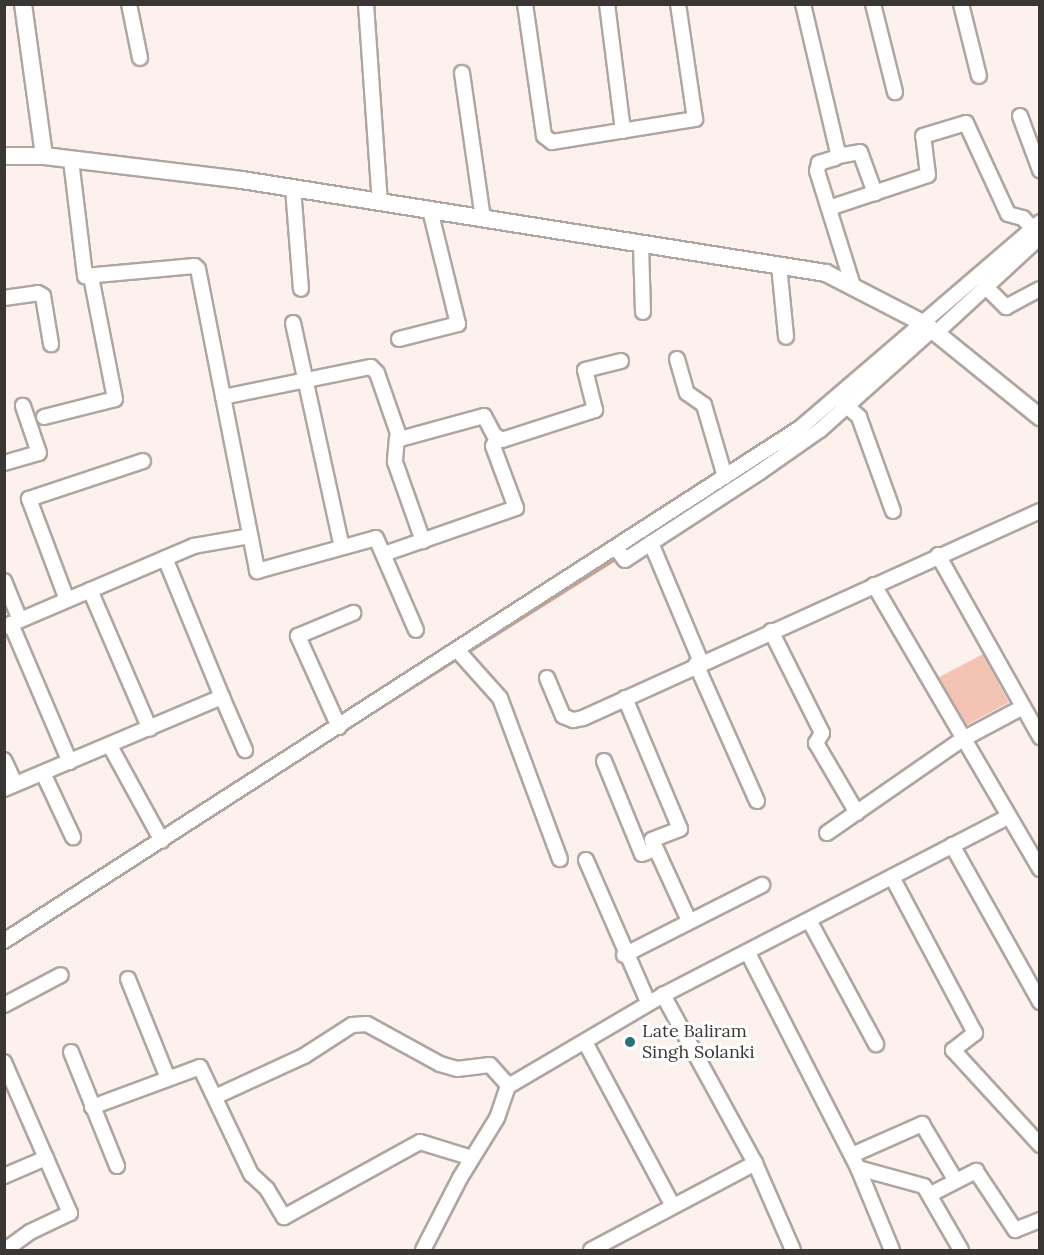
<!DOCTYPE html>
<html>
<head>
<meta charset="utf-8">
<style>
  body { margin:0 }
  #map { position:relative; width:1044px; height:1255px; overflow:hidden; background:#fdf1ed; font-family:Lora,serif }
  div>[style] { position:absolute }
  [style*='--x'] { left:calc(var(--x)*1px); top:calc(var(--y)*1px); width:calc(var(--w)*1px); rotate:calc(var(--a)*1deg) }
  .green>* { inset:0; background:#f3c4b4; transform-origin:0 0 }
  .stream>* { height:4px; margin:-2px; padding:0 2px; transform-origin:2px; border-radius:2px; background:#d0a08f }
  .roads { filter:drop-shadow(2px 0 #afa5a1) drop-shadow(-2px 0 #afa5a1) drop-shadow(0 2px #afa5a1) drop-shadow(0 -2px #afa5a1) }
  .minor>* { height:14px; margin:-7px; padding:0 7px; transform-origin:7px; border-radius:7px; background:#fff }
  .tertiary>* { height:16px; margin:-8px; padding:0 8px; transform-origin:8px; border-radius:8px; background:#fff }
  .dots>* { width:16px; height:16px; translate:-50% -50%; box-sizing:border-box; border:3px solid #fff; border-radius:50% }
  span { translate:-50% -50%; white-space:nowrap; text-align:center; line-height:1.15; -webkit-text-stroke:6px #fff; paint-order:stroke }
  .poi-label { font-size:18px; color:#3a3634 }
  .left { translate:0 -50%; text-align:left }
  .frame { position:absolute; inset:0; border:6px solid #3a3634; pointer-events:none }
</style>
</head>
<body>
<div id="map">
  <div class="green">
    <div style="left:983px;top:654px;width:55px;height:54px;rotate:62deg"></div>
  </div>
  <div class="stream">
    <div style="--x:933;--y:326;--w:40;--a:-42"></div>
    <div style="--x:806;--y:431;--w:17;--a:-33"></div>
    <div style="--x:750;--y:471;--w:55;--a:-35.4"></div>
    <div style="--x:297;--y:760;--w:380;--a:-32.3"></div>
  </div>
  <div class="roads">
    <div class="minor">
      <div style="--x:129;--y:4;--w:55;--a:78.5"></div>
      <div style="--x:366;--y:4;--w:198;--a:86"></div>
      <div style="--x:525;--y:4;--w:133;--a:81.8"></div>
      <div style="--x:544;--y:136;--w:10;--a:37"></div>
      <div style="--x:552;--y:142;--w:145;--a:-9.1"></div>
      <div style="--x:695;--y:119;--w:116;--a:-98.4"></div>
      <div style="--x:607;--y:4;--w:128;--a:82.8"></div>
      <div style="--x:803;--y:4;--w:153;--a:76.8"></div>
      <div style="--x:838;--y:153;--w:6;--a:121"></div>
      <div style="--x:835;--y:158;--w:17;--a:163"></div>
      <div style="--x:819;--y:163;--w:8;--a:104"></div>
      <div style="--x:817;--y:171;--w:121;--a:72.6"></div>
      <div style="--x:873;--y:4;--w:91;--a:76"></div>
      <div style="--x:961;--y:4;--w:74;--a:76"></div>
      <div style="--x:462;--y:73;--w:147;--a:81.8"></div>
      <div style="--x:1020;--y:116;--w:58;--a:69.7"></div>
      <div style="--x:838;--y:156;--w:22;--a:-10"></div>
      <div style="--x:860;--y:152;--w:44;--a:69.9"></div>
      <div style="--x:71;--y:160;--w:117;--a:83.1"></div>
      <div style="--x:85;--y:276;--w:110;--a:-5.2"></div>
      <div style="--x:195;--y:266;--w:4;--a:45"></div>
      <div style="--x:198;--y:269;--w:308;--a:78.9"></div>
      <div style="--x:257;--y:571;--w:123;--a:-15.5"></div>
      <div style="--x:376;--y:538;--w:100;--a:66.5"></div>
      <div style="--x:293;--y:188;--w:101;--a:85.5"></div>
      <div style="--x:829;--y:208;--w:104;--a:-18.4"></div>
      <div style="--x:928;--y:175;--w:39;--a:-97"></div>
      <div style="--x:923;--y:136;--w:45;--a:-16.8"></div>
      <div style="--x:966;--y:123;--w:100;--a:65.2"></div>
      <div style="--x:1008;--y:214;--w:16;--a:15"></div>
      <div style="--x:1023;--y:218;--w:13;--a:48"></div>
      <div style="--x:641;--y:245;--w:67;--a:88.3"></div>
      <div style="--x:779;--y:265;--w:72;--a:84.4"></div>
      <div style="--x:985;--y:286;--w:30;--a:45"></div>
      <div style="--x:1006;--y:307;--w:38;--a:-28"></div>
      <div style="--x:4;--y:298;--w:34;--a:-8"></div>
      <div style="--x:38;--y:293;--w:6;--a:31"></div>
      <div style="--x:43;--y:296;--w:49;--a:80.5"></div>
      <div style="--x:293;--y:323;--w:229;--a:77.7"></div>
      <div style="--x:936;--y:333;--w:142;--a:-42.7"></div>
      <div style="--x:399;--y:339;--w:61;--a:-14.3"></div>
      <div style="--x:458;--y:324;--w:117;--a:-103.8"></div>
      <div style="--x:677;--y:359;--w:35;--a:74"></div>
      <div style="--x:687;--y:393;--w:21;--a:35"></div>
      <div style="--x:704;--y:405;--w:75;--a:73.7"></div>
      <div style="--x:223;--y:397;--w:151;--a:-11.5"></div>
      <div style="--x:371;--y:367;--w:8;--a:45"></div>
      <div style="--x:377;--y:373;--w:70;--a:70.8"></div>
      <div style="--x:400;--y:439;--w:87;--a:-15.3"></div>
      <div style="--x:484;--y:416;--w:21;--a:62"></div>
      <div style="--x:494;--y:435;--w:9;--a:32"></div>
      <div style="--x:502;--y:440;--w:98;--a:-17.9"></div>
      <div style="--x:595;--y:410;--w:41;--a:-104"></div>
      <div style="--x:585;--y:370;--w:37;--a:-14"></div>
      <div style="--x:842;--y:402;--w:23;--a:41"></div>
      <div style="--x:859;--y:417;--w:100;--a:70.1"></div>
      <div style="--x:44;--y:417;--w:73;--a:-14.2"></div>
      <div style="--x:115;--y:399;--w:124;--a:-101.1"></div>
      <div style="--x:397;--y:437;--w:25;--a:95"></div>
      <div style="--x:395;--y:462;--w:84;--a:70.5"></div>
      <div style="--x:4;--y:463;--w:36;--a:-16"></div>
      <div style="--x:39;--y:453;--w:50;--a:-108.8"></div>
      <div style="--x:651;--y:543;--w:129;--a:67.2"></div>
      <div style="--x:616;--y:548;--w:15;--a:53"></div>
      <div style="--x:625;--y:560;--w:161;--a:-33.1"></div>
      <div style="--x:760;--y:472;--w:73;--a:-35"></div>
      <div style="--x:820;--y:430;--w:150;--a:-41.8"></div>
      <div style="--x:384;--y:554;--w:140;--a:-19.2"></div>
      <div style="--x:516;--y:508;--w:66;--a:-110.4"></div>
      <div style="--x:493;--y:446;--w:8;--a:-60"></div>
      <div style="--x:938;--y:555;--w:209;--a:60.7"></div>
      <div style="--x:4;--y:581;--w:42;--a:67.7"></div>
      <div style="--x:874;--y:585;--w:329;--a:59.7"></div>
      <div style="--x:90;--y:590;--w:151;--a:66.7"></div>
      <div style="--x:67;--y:600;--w:108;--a:-110.6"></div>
      <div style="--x:29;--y:499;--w:120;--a:-18.4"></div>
      <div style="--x:11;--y:624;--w:150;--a:66.9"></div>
      <div style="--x:4;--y:627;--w:207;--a:-23.1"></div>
      <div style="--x:194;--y:546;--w:57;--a:-10.1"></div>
      <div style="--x:771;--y:631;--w:114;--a:63.4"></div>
      <div style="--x:822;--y:733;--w:12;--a:121"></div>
      <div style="--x:816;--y:743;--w:81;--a:59.6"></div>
      <div style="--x:458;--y:651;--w:63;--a:48.2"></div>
      <div style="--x:500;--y:698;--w:172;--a:69.6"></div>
      <div style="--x:696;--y:664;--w:150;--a:66"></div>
      <div style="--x:547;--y:678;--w:41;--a:67.2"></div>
      <div style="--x:563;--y:716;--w:11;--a:22"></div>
      <div style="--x:573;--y:720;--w:10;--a:-11"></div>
      <div style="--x:583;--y:718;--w:502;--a:-24.37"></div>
      <div style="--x:222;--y:697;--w:58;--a:66.5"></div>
      <div style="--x:625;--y:698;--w:142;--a:67.2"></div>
      <div style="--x:680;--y:829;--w:30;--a:159"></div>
      <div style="--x:652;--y:840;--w:89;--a:65.4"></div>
      <div style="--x:339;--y:727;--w:100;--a:-114.3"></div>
      <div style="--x:298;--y:636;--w:60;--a:-22.7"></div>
      <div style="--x:110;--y:746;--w:108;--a:61.3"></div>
      <div style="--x:4;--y:760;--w:26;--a:65"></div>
      <div style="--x:604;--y:761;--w:100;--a:67.8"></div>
      <div style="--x:642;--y:854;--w:14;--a:-21"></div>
      <div style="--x:43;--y:773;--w:71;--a:64.9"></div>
      <div style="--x:4;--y:789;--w:237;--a:-22.9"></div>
      <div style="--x:222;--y:697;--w:150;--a:-112.3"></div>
      <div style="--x:827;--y:833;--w:165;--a:-34.7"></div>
      <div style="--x:963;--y:739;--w:68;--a:-28.1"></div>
      <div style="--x:952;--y:845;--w:180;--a:60.7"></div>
      <div style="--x:586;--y:860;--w:155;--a:66.4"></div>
      <div style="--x:892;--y:877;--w:177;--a:62"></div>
      <div style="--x:975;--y:1033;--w:28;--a:142"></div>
      <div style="--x:953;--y:1050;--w:129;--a:47.5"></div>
      <div style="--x:810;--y:922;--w:139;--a:61.6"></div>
      <div style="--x:4;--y:941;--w:947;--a:-32.8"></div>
      <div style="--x:800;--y:428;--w:316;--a:-40.6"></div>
      <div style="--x:748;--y:953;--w:242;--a:62.9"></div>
      <div style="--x:858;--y:1168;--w:68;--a:15.3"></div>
      <div style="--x:924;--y:1186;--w:74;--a:60"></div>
      <div style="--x:624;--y:955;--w:155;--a:-26.9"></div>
      <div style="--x:128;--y:979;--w:105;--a:68.1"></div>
      <div style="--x:4;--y:1005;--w:64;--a:-27.8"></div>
      <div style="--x:585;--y:1042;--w:186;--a:61.8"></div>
      <div style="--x:71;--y:1052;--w:123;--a:68"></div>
      <div style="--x:4;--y:1062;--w:165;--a:66.4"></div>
      <div style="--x:70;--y:1213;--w:44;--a:154.6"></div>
      <div style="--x:30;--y:1232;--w:31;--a:144"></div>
      <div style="--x:217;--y:1096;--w:96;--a:-24.7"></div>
      <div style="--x:304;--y:1056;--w:57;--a:-32.9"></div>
      <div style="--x:352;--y:1025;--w:15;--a:-4"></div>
      <div style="--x:367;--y:1024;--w:83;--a:28.7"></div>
      <div style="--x:440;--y:1064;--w:18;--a:16"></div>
      <div style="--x:457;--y:1069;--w:33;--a:-7"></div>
      <div style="--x:490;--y:1065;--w:24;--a:48"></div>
      <div style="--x:506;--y:1083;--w:6;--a:9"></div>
      <div style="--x:512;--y:1084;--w:175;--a:-30.5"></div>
      <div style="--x:92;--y:1107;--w:115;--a:-20.3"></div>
      <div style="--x:200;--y:1067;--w:119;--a:64.5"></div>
      <div style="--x:251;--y:1174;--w:22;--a:43"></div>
      <div style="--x:267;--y:1189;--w:33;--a:59"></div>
      <div style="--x:284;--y:1217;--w:155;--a:-28.9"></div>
      <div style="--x:420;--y:1142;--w:54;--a:17.1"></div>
      <div style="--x:852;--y:1155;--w:77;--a:-23.9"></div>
      <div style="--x:922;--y:1124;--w:66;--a:59.2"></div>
      <div style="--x:858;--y:1168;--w:89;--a:67.5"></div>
      <div style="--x:4;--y:1176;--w:46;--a:-23.2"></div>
      <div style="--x:931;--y:1194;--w:51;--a:-27.1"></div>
      <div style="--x:976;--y:1171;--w:71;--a:56.5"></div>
      <div style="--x:1015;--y:1230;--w:27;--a:-22"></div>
      <div style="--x:423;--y:1250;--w:81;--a:-62.8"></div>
      <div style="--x:460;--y:1178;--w:70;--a:-58.3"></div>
      <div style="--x:497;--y:1118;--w:36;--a:-71"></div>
      <div style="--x:591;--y:1250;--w:186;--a:-27.9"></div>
      <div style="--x:793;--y:1250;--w:95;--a:-113.6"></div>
      <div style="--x:755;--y:1163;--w:192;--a:-118.7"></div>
      <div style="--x:663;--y:995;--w:388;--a:-27.3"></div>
    </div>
    <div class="tertiary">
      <div style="--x:23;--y:4;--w:153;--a:82.1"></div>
      <div style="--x:4;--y:156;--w:40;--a:0"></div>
      <div style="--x:44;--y:156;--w:199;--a:6.9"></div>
      <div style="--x:242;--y:180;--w:591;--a:9.05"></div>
      <div style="--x:826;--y:273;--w:111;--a:27.3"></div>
      <div style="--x:925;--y:324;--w:148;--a:39"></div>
    </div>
  </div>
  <div class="dots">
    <div style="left:630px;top:1042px;background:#29707c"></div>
  </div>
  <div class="poi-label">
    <span class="left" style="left:642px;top:1042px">Late Baliram<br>Singh Solanki</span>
  </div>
  <div class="frame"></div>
</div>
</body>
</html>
